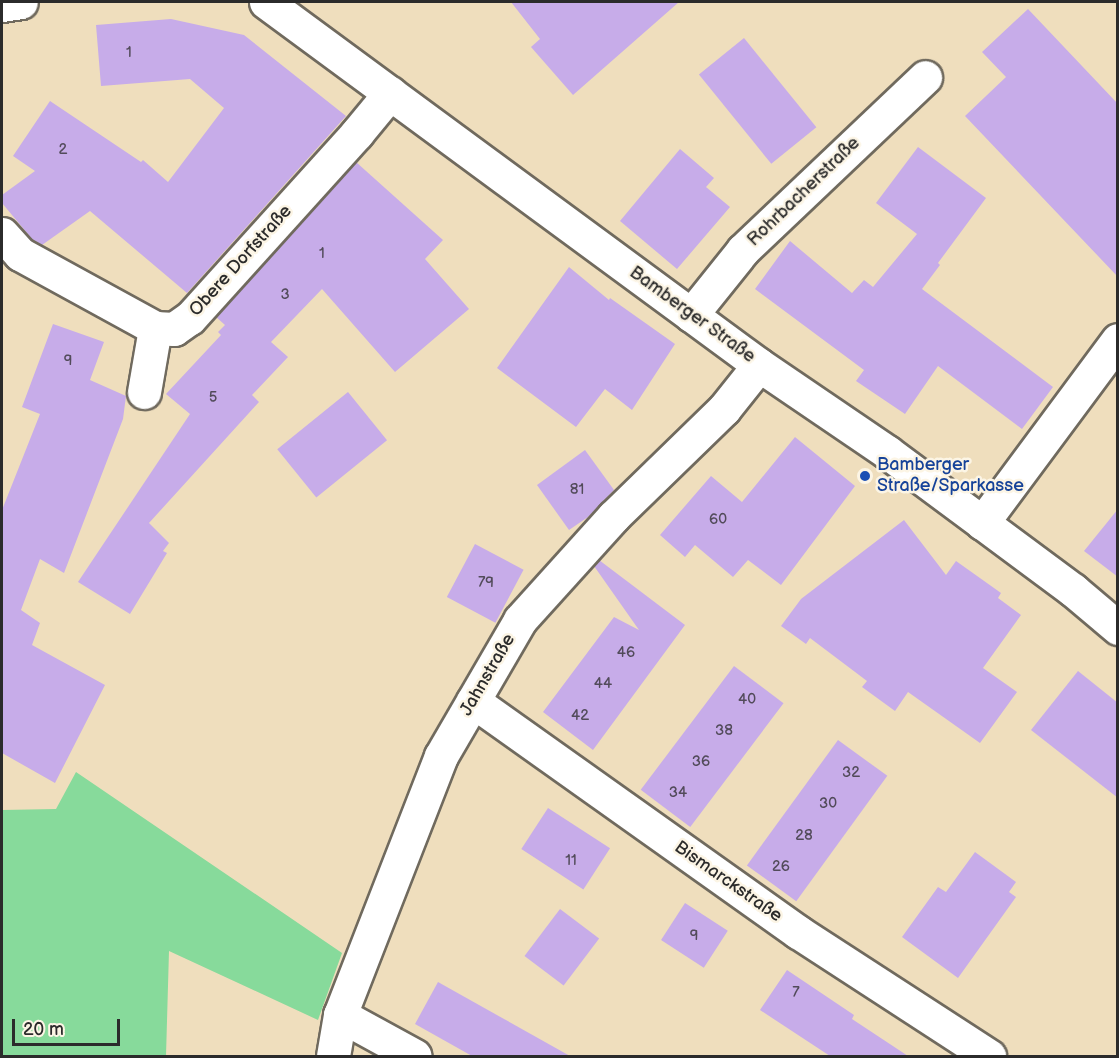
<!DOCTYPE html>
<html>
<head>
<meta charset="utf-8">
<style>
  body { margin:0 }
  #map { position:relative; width:1119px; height:1058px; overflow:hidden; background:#efdebd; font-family:"Balsamiq Sans",sans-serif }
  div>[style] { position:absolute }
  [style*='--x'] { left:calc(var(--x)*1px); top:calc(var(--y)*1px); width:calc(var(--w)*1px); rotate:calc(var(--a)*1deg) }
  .green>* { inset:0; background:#87da9b }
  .building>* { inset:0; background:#c7ace9; transform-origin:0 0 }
  .roads { filter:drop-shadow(2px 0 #706a5e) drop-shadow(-2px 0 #706a5e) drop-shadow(0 2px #706a5e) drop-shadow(0 -2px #706a5e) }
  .minor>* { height:33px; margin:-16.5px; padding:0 16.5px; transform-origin:16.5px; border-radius:16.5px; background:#fff }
  .dots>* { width:16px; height:16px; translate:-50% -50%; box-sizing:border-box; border:3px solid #fcf5e5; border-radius:50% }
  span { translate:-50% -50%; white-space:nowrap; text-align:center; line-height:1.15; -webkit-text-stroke:5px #fcf5e5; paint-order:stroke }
  .number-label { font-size:15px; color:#524b5a }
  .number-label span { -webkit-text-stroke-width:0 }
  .street-label { font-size:18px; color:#2b2b2b }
  .transit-label { font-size:18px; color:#164399 }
  .left { translate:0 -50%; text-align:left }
  .frame { position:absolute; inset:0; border:3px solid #2b2b2b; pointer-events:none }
  .scale { position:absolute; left:12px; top:1019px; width:108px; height:27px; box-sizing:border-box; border:3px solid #2b2b2b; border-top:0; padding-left:8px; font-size:18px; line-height:21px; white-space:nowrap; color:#2b2b2b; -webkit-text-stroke:4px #fcf5e5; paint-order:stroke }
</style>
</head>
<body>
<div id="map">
  <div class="green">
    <div style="clip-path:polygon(76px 772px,342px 953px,318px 1020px,169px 951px,166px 1056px,2px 1056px,2px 810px,56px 809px)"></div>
  </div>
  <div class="building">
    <div style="clip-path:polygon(511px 2px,679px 2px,573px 95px,531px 47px,540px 39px)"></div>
    <div style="clip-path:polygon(1028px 9px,1118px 104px,1118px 277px,965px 116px,1006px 77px,982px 52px)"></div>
    <div style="clip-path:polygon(171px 19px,244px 35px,346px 116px,187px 293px,90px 211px,42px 245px,32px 239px,2px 203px,2px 195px,35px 171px,13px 156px,50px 101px,141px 162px,143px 160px,168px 182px,224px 108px,190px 79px,101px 86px,96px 25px)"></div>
    <div style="left:744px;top:38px;width:115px;height:58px;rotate:51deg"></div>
    <div style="clip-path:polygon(918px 147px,986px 198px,938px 263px,940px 265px,922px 289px,1053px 387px,1022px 429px,938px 366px,905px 414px,856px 381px,864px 370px,755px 289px,790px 241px,852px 293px,864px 280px,873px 287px,917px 234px,876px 203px)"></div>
    <div style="clip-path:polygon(680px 149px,714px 178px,706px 187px,730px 207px,677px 269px,620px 221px)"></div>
    <div style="clip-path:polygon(356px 162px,443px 240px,425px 259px,469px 309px,395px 372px,322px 289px,271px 342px,288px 357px,252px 395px,259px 402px,149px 523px,169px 543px,163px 551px,167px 553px,130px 614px,78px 582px,190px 414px,166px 394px,221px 335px,218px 332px,225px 325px,216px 317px)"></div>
    <div style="clip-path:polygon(569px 267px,609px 300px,610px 298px,675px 344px,632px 410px,605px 389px,576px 427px,497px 368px)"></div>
    <div style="clip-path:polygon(53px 324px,104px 342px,90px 380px,126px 396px,123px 419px,64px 573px,40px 559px,21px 610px,40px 623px,32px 645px,105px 685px,55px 783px,2px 753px,2px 510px,40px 414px,22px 407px)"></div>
    <div style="left:348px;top:392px;width:62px;height:91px;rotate:51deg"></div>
    <div style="clip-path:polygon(795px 437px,855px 486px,781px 585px,748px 560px,733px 577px,695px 545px,685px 557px,660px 535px,711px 476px,742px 502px)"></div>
    <div style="clip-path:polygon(585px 450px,614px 490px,588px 517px,569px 530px,537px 485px)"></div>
    <div style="clip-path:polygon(1118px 509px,1118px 577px,1084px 551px)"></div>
    <div style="clip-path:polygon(904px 520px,946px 575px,956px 561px,1001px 593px,998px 598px,1021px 615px,983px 668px,1017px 692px,980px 743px,908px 692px,895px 711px,862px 687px,867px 681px,810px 638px,806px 644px,781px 626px,801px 599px)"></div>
    <div style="left:475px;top:544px;width:55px;height:60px;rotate:28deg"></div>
    <div style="clip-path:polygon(599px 560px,685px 625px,593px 750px,543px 712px,614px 617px,639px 630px,594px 566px)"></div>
    <div style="left:734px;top:666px;width:62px;height:155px;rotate:37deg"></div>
    <div style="clip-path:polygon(1078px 671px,1118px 703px,1118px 798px,1031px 730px)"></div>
    <div style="left:838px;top:740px;width:61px;height:155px;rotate:36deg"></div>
    <div style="left:548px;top:808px;width:74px;height:49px;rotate:33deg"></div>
    <div style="clip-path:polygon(975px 852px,1016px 882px,1009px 892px,1016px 897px,958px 978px,902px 937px,938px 887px,946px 892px)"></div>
    <div style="left:685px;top:903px;width:51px;height:44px;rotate:33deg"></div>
    <div style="left:560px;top:909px;width:49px;height:59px;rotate:37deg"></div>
    <div style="clip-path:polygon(787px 970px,854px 1015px,852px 1019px,908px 1056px,830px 1056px,760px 1010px)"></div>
    <div style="clip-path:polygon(438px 982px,570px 1056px,472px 1056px,415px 1024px)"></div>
  </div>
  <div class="roads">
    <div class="minor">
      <div style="--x:266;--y:2;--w:612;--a:36.36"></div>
      <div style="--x:759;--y:365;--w:155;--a:34.2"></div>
      <div style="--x:887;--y:452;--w:232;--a:36.6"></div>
      <div style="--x:1073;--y:590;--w:59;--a:40.2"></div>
      <div style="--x:2;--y:5;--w:19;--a:-9"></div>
      <div style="--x:2;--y:234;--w:27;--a:48"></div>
      <div style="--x:20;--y:254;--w:154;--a:28.7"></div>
      <div style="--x:155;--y:328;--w:19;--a:3"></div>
      <div style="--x:174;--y:329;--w:19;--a:-35"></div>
      <div style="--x:190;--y:318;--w:249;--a:-47.9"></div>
      <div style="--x:357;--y:133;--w:52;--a:-50.5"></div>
      <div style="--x:691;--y:315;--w:83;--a:-51.3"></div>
      <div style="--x:743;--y:250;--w:251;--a:-43.5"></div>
      <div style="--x:144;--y:392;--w:65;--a:-80.2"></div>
      <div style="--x:982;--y:523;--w:228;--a:-53.4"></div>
      <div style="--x:473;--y:701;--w:399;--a:35.4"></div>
      <div style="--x:798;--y:932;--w:228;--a:33"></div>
      <div style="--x:340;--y:1015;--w:85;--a:28.7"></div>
      <div style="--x:333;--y:1056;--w:42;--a:-80.3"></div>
      <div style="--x:340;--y:1015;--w:278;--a:-68.7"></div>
      <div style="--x:441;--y:756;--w:157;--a:-59.8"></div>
      <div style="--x:520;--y:620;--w:139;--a:-47.9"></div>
      <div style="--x:613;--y:517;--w:155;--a:-44.2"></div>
      <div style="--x:724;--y:409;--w:56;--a:-51.5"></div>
    </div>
  </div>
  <div class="dots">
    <div style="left:865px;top:476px;background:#1a4fb4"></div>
  </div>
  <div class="number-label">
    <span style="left:129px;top:53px">1</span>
    <span style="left:63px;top:150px">2</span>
    <span style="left:322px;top:254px">1</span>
    <span style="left:285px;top:295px">3</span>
    <span style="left:68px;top:361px">9</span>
    <span style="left:213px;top:398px">5</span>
    <span style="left:577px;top:490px">81</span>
    <span style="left:718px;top:520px">60</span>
    <span style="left:486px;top:583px">79</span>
    <span style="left:626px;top:653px">46</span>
    <span style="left:603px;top:684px">44</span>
    <span style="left:747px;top:700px">40</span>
    <span style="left:580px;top:716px">42</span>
    <span style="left:724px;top:731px">38</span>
    <span style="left:701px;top:762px">36</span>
    <span style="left:851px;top:773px">32</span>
    <span style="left:678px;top:793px">34</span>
    <span style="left:828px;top:804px">30</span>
    <span style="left:804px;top:836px">28</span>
    <span style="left:571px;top:861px">11</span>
    <span style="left:781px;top:867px">26</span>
    <span style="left:694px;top:936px">9</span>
    <span style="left:796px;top:993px">7</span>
  </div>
  <div class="street-label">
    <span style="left:804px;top:192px;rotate:-44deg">Rohrbacherstraße</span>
    <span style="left:241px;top:261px;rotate:-48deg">Obere Dorfstraße</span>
    <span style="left:692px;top:315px;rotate:36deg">Bamberger Straße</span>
    <span style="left:488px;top:675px;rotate:-60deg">Jahnstraße</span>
    <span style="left:728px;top:882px;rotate:35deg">Bismarckstraße</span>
  </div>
  <div class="transit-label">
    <span class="left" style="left:877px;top:476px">Bamberger<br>Straße/Sparkasse</span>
  </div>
  <div class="frame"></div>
  <div class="scale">20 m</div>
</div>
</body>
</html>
